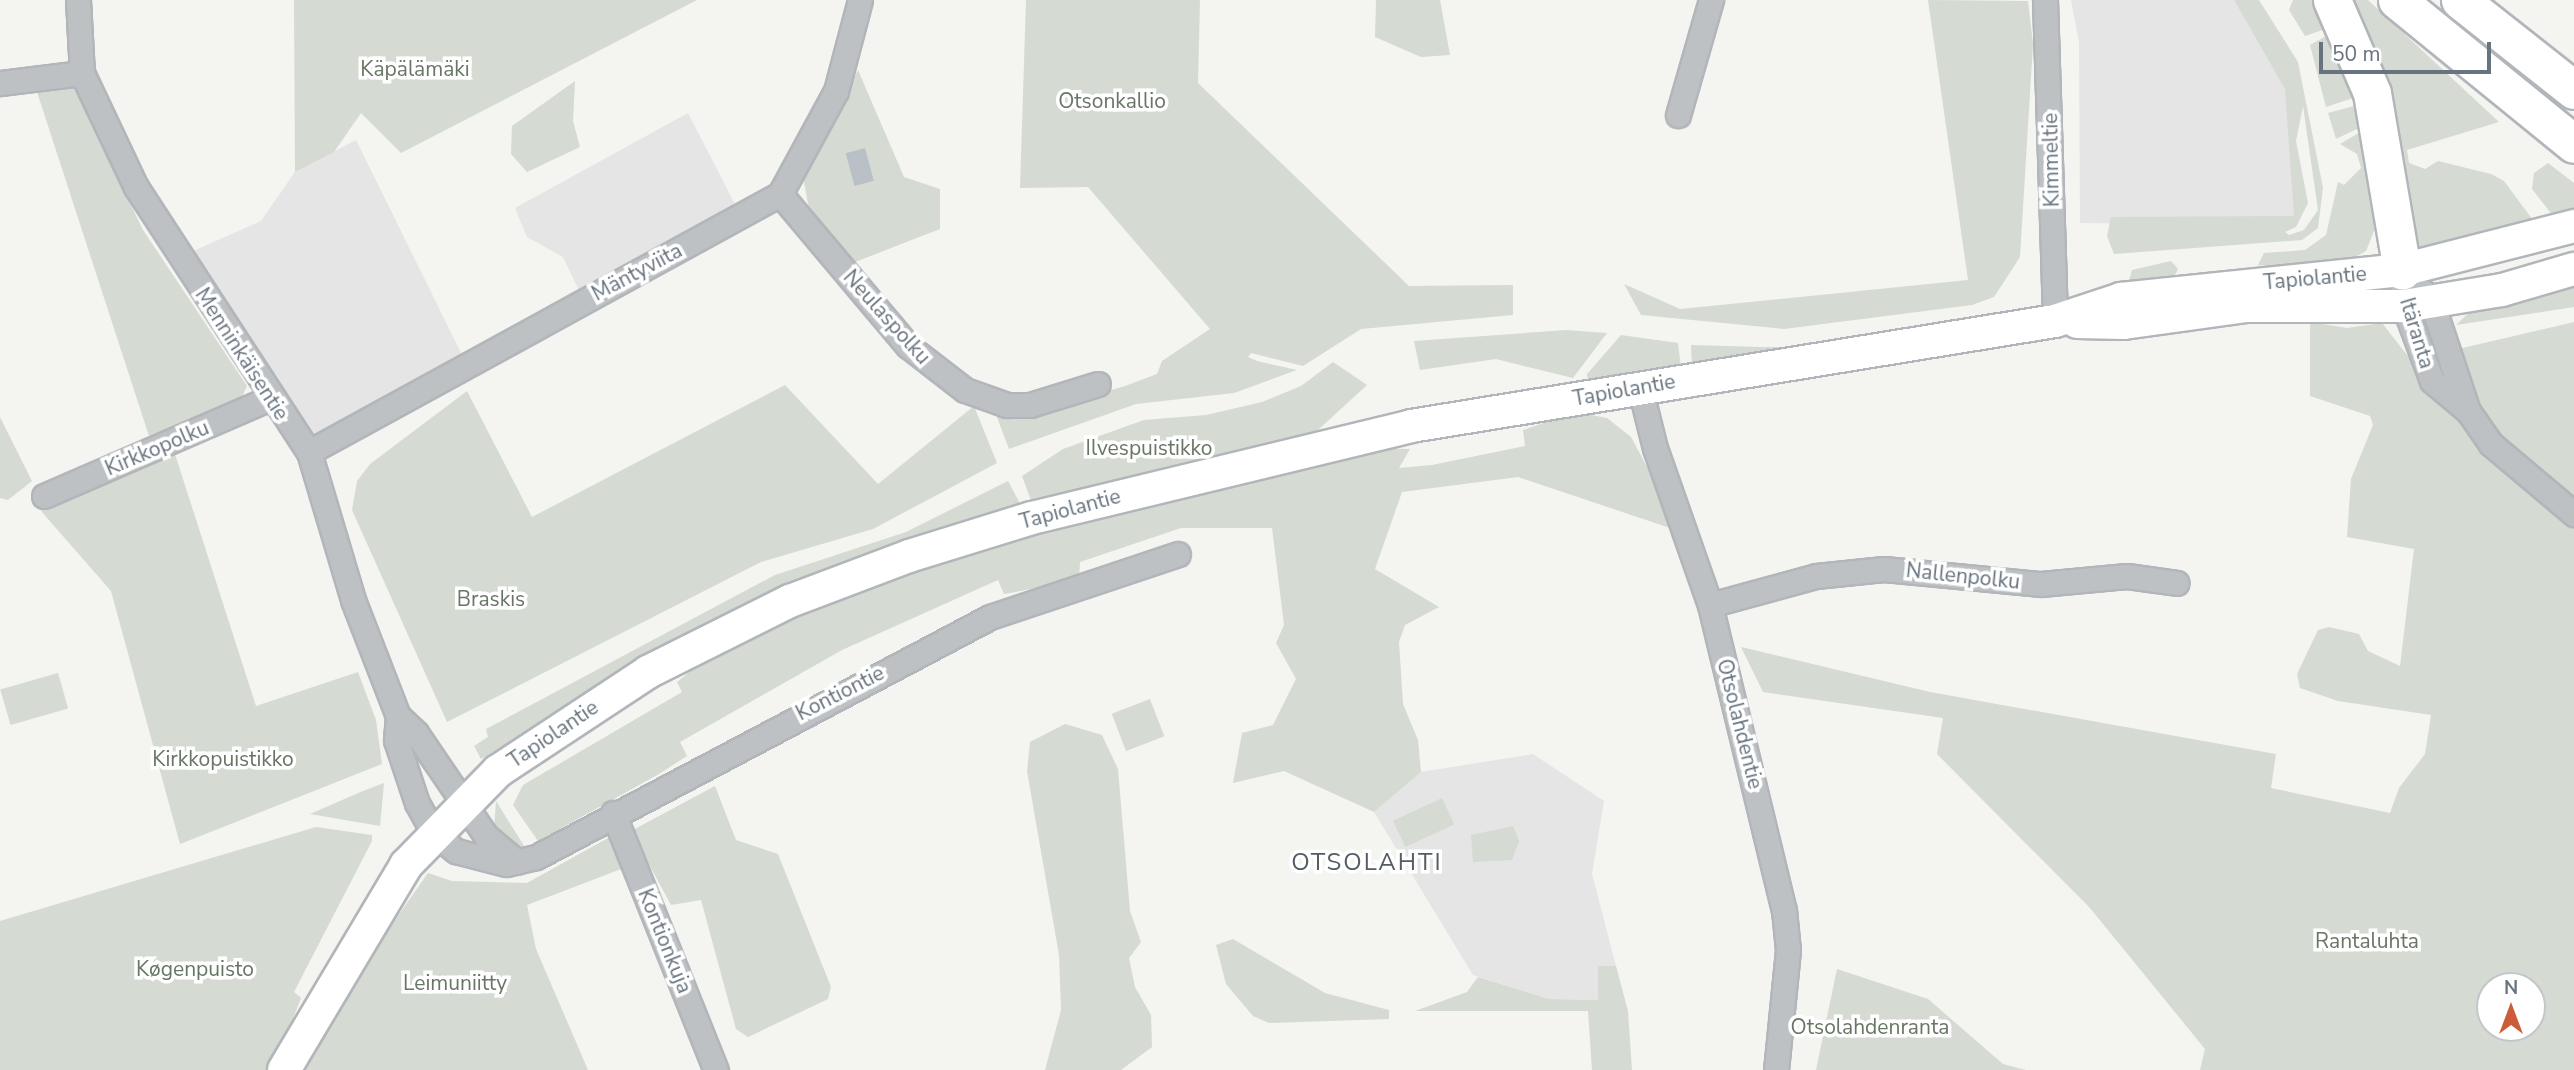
<!DOCTYPE html>
<html>
<head>
<meta charset="utf-8">
<style>
  body { margin:0 }
  #map { position:relative; width:2574px; height:1070px; overflow:hidden; background:#f4f4f1; font-family:"Nunito Sans",sans-serif }
  div>[style] { position:absolute }
  [style*='--x'] { left:calc(var(--x)*1px); top:calc(var(--y)*1px); width:calc(var(--w)*1px); rotate:calc(var(--a)*1deg) }
  .built>* { inset:0; background:#e4e5e4 }
  .green>* { inset:0; background:#d5dad2; transform-origin:0 0 }
  .water>* { inset:0; background:#b9c1c6; transform-origin:0 0 }
  .roads { filter:drop-shadow(2px 0 #b2b6ba) drop-shadow(-2px 0 #b2b6ba) drop-shadow(0 2px #b2b6ba) drop-shadow(0 -2px #b2b6ba) }
  .minor>* { height:23px; margin:-11.5px; padding:0 11.5px; transform-origin:11.5px; border-radius:11.5px; background:#bec1c4 }
  .secondary>* { height:32px; margin:-16px; padding:0 16px; transform-origin:16px; border-radius:16px; background:#fff }
  .trunk>* { height:37px; margin:-18.5px; padding:0 18.5px; transform-origin:18.5px; border-radius:18.5px; background:#fff }
  span { translate:-50% -50%; white-space:nowrap; text-align:center; line-height:1.15; -webkit-text-stroke:7px #fff; paint-order:stroke }
  .park-label { font-size:21px; color:#687665 }
  .street-label { font-size:21px; color:#67737e }
  .quarter-label { font-size:24px; color:#545d64; letter-spacing:2px }
  .north { position:absolute; left:2476px; top:972px; width:70px; height:70px; box-sizing:border-box; background:#fff; border:2px solid #c2c7cb; border-radius:50%; rotate:0deg; font-size:19px; font-weight:700; line-height:28px; text-align:center; color:#67737e }
  .north::after { content:''; display:block; margin:auto; width:24px; height:32px; background:#cc5d39; clip-path:polygon(50% 0,100% 100%,50% 72%,0 100%) }
  .scale { position:absolute; left:2319px; top:42px; width:172px; height:32px; box-sizing:border-box; border:4px solid #67737e; border-top:0; padding-left:9px; font-size:21px; line-height:24px; white-space:nowrap; color:#67737e; -webkit-text-stroke:5px #fff; paint-order:stroke }
</style>
</head>
<body>
<div id="map">
  <div class="built">
    <div style="clip-path:polygon(2071px 0,2234px 0,2286px 90px,2295px 225px,2080px 223px,2079px 42px)"></div>
    <div style="clip-path:polygon(688px 113px,741px 216px,584px 301px,563px 257px,527px 237px,515px 208px)"></div>
    <div style="clip-path:polygon(356px 140px,468px 367px,309px 452px,191px 252px,261px 221px,295px 172px)"></div>
    <div style="clip-path:polygon(1533px 754px,1604px 801px,1592px 874px,1616px 966px,1598px 966px,1598px 1000px,1549px 999px,1473px 975px,1374px 812px,1421px 772px)"></div>
  </div>
  <div class="green">
    <div style="clip-path:polygon(294px 0,697px 0,401px 153px,361px 113px,334px 152px,295px 172px)"></div>
    <div style="clip-path:polygon(1026px 0,1200px 0,1198px 83px,1409px 286px,1513px 285px,1513px 315px,1361px 329px,1303px 366px,1251px 353px,1248px 357px,1257px 361px,1297px 370px,1234px 393px,1136px 404px,1009px 449px,995px 412px,1060px 405px,1125px 386px,1157px 374px,1162px 361px,1210px 329px,1088px 187px,1020px 188px)"></div>
    <div style="clip-path:polygon(1376px 0,1440px 0,1450px 55px,1421px 57px,1375px 37px)"></div>
    <div style="clip-path:polygon(1928px 0,2028px 1px,2033px 44px,2020px 257px,1994px 297px,1972px 305px,1784px 329px,1641px 315px,1624px 284px,1680px 309px,1968px 280px)"></div>
    <div style="clip-path:polygon(evenodd,2234px 0,2259px 0,2298px 62px,2323px 188px,2318px 228px,2302px 240px,2114px 254px,2107px 236px,2111px 217px,2294px 216px,2285px 89px,2234px 0,2303px 106px,2318px 210px,2304px 230px,2289px 235px,2285px 232px,2296px 227px,2308px 203px,2296px 141px,2303px 106px)"></div>
    <div style="clip-path:polygon(2293px 0,2313px 0,2331px 27px,2305px 36px,2289px 10px)"></div>
    <div style="clip-path:polygon(2344px 0,2368px 0,2499px 122px,2407px 150px,2409px 163px,2425px 169px,2438px 161px,2491px 174px,2504px 181px,2535px 223px,2416px 254px)"></div>
    <div style="clip-path:polygon(2333px 32px,2356px 97px,2326px 107px,2310px 45px)"></div>
    <div style="clip-path:polygon(858px 70px,904px 177px,940px 189px,940px 229px,850px 264px,810px 214px,803px 177px)"></div>
    <div style="clip-path:polygon(575px 81px,573px 121px,580px 147px,527px 172px,511px 154px,512px 126px)"></div>
    <div style="clip-path:polygon(72px 82px,143px 230px,247px 386px,241px 399px,149px 436px,37px 92px)"></div>
    <div style="clip-path:polygon(2358px 105px,2361px 127px,2336px 139px,2328px 113px)"></div>
    <div style="clip-path:polygon(2362px 131px,2376px 226px,2366px 251px,2352px 259px,2295px 268px,2258px 265px,2264px 253px,2305px 250px,2326px 235px,2338px 182px,2344px 185px,2361px 168px,2357px 154px,2340px 144px)"></div>
    <div style="clip-path:polygon(2548px 163px,2574px 183px,2574px 208px,2554px 217px,2532px 189px,2534px 173px)"></div>
    <div style="clip-path:polygon(2171px 261px,2178px 269px,2174px 277px,2126px 291px,2132px 270px)"></div>
    <div style="clip-path:polygon(2574px 285px,2574px 307px,2456px 325px,2477px 305px)"></div>
    <div style="clip-path:polygon(evenodd,2310px 322px,2347px 328px,2382px 323px,2411px 360px,2574px 322px,2574px 1070px,2200px 1070px,2205px 1049px,2090px 908px,1937px 754px,1943px 718px,1763px 692px,1741px 647px,1930px 692px,2276px 754px,2271px 788px,2390px 813px,2399px 788px,2425px 754px,2431px 715px,2338px 701px,2300px 688px,2297px 674px,2318px 630px,2329px 627px,2359px 634px,2368px 651px,2400px 666px,2414px 549px,2347px 537px,2351px 479px,2373px 425px,2370px 416px,2310px 396px,2310px 322px,2490px 986px,2532px 986px,2532px 1028px,2490px 1028px,2490px 986px)"></div>
    <div style="clip-path:polygon(1566px 330px,1607px 333px,1573px 378px,1496px 359px,1420px 370px,1414px 341px)"></div>
    <div style="clip-path:polygon(1621px 335px,1678px 343px,1681px 368px,1588px 383px,1587px 374px)"></div>
    <div style="clip-path:polygon(1691px 345px,1761px 347px,1786px 347px,1692px 367px)"></div>
    <div style="clip-path:polygon(1333px 362px,1367px 385px,1318px 430px,1033px 506px,1022px 476px,1063px 449px,1144px 420px,1206px 415px,1262px 402px,1301px 386px)"></div>
    <div style="clip-path:polygon(785px 385px,878px 484px,974px 406px,997px 463px,873px 529px,761px 562px,447px 722px,352px 510px,357px 481px,370px 464px,467px 391px,532px 517px)"></div>
    <div style="clip-path:polygon(1575px 412px,1607px 418px,1631px 437px,1682px 532px,1518px 477px,1402px 492px,1375px 569px,1439px 607px,1405px 625px,1399px 642px,1403px 704px,1418px 740px,1421px 772px,1374px 812px,1284px 771px,1233px 783px,1242px 733px,1273px 725px,1296px 679px,1276px 643px,1284px 625px,1272px 528px,1181px 528px,1080px 562px,1079px 580px,1004px 594px,998px 580px,842px 650px,680px 742px,687px 756px,659px 774px,538px 841px,513px 805px,523px 785px,682px 692px,677px 682px,717px 650px,880px 580px,1015px 535px,1339px 448px,1410px 449px,1399px 468px,1432px 465px,1525px 446px,1523px 430px)"></div>
    <div style="clip-path:polygon(0 417px,32px 481px,8px 500px,0 498px)"></div>
    <div style="clip-path:polygon(173px 448px,256px 706px,358px 672px,376px 720px,382px 764px,180px 844px,111px 591px,41px 511px)"></div>
    <div style="clip-path:polygon(1008px 481px,1023px 509px,841px 568px,693px 632px,481px 759px,474px 746px,488px 737px,486px 729px,775px 575px,906px 532px)"></div>
    <div style="left:58px;top:673px;width:37px;height:60px;rotate:74deg"></div>
    <div style="left:1150px;top:699px;width:40px;height:41px;rotate:69deg"></div>
    <div style="clip-path:polygon(1065px 724px,1102px 735px,1118px 769px,1130px 911px,1141px 942px,1129px 958px,1135px 987px,1151px 1015px,1152px 1047px,1121px 1070px,1045px 1070px,1061px 1010px,1059px 955px,1027px 771px,1030px 742px)"></div>
    <div style="clip-path:polygon(384px 783px,380px 826px,310px 814px,363px 791px)"></div>
    <div style="clip-path:polygon(715px 786px,736px 840px,778px 854px,831px 987px,828px 999px,748px 1037px,736px 1029px,701px 900px,671px 905px,631px 831px)"></div>
    <div style="left:1442px;top:798px;width:29px;height:54px;rotate:65deg"></div>
    <div style="clip-path:polygon(496px 801px,526px 849px,512px 847px,494px 829px)"></div>
    <div style="clip-path:polygon(1513px 826px,1519px 841px,1512px 860px,1473px 862px,1471px 835px)"></div>
    <div style="clip-path:polygon(316px 827px,372px 835px,372px 841px,294px 992px,301px 998px,273px 1070px,0 1070px,0 921px)"></div>
    <div style="clip-path:polygon(608px 838px,615px 838px,629px 866px,527px 905px,536px 949px,588px 1070px,301px 1070px,341px 997px,428px 873px,452px 881px,527px 883px)"></div>
    <div style="clip-path:polygon(1233px 939px,1325px 993px,1389px 1010px,1389px 1019px,1269px 1023px,1253px 1016px,1226px 984px,1216px 945px)"></div>
    <div style="clip-path:polygon(1598px 966px,1616px 966px,1628px 1011px,1632px 1070px,1592px 1070px,1588px 1011px,1415px 1011px,1467px 992px,1478px 977px,1549px 999px,1598px 1000px)"></div>
    <div style="clip-path:polygon(1837px 969px,1928px 999px,2003px 1064px,2026px 1070px,1816px 1070px)"></div>
  </div>
  <div class="water">
    <div style="left:865px;top:148px;width:34px;height:20px;rotate:75deg"></div>
  </div>
  <div class="roads">
    <div class="minor">
      <div style="--x:78;--y:0;--w:73;--a:86.9"></div>
      <div style="--x:82;--y:73;--w:126;--a:64.7"></div>
      <div style="--x:136;--y:187;--w:316;--a:56.9"></div>
      <div style="--x:309;--y:452;--w:154;--a:73.4"></div>
      <div style="--x:353;--y:600;--w:124;--a:68.8"></div>
      <div style="--x:398;--y:716;--w:24;--a:95"></div>
      <div style="--x:396;--y:740;--w:66;--a:71.6"></div>
      <div style="--x:417;--y:803;--w:33;--a:61"></div>
      <div style="--x:433;--y:832;--w:30;--a:40"></div>
      <div style="--x:456;--y:851;--w:52;--a:14.6"></div>
      <div style="--x:506;--y:864;--w:31;--a:-13"></div>
      <div style="--x:536;--y:857;--w:514;--a:-27.86"></div>
      <div style="--x:990;--y:617;--w:198;--a:-18.5"></div>
      <div style="--x:2045;--y:0;--w:321;--a:88.2"></div>
      <div style="--x:0;--y:83;--w:83;--a:-7"></div>
      <div style="--x:1678;--y:115;--w:120;--a:-74"></div>
      <div style="--x:780;--y:194;--w:199;--a:49.9"></div>
      <div style="--x:908;--y:346;--w:72;--a:37.7"></div>
      <div style="--x:965;--y:390;--w:45;--a:19.7"></div>
      <div style="--x:1007;--y:405;--w:23;--a:0"></div>
      <div style="--x:1030;--y:405;--w:71;--a:-17.2"></div>
      <div style="--x:2402;--y:270;--w:36;--a:87"></div>
      <div style="--x:2404;--y:306;--w:80;--a:69.5"></div>
      <div style="--x:2432;--y:381;--w:47;--a:39.8"></div>
      <div style="--x:2468;--y:411;--w:40;--a:55.1"></div>
      <div style="--x:2491;--y:444;--w:109;--a:40.1"></div>
      <div style="--x:2422;--y:291;--w:16;--a:50"></div>
      <div style="--x:2432;--y:303;--w:114;--a:71.6"></div>
      <div style="--x:1640;--y:388;--w:62;--a:76"></div>
      <div style="--x:1655;--y:448;--w:166;--a:70.7"></div>
      <div style="--x:1710;--y:605;--w:314;--a:76.4"></div>
      <div style="--x:1784;--y:910;--w:40;--a:84.3"></div>
      <div style="--x:1788;--y:950;--w:121;--a:95.7"></div>
      <div style="--x:309;--y:452;--w:537;--a:-28.71"></div>
      <div style="--x:780;--y:194;--w:117;--a:-61.5"></div>
      <div style="--x:836;--y:91;--w:94;--a:-75.2"></div>
      <div style="--x:44;--y:496;--w:246;--a:-23.4"></div>
      <div style="--x:1710;--y:605;--w:110;--a:-15.3"></div>
      <div style="--x:1816;--y:576;--w:68;--a:-5.9"></div>
      <div style="--x:1884;--y:569;--w:158;--a:5.5"></div>
      <div style="--x:2041;--y:584;--w:86;--a:-5.3"></div>
      <div style="--x:2127;--y:576;--w:50;--a:8"></div>
      <div style="--x:398;--y:716;--w:25;--a:43"></div>
      <div style="--x:416;--y:733;--w:125;--a:55.8"></div>
      <div style="--x:486;--y:836;--w:40;--a:40"></div>
      <div style="--x:613;--y:813;--w:277;--a:68.2"></div>
    </div>
    <div class="secondary">
      <div style="--x:2077;--y:322;--w:47;--a:1.2"></div>
      <div style="--x:2124;--y:323;--w:124;--a:-7.9"></div>
      <div style="--x:2247;--y:306;--w:157;--a:0"></div>
      <div style="--x:2404;--y:306;--w:99;--a:-9.3"></div>
      <div style="--x:2502;--y:290;--w:75;--a:-16.3"></div>
      <div style="--x:284;--y:1070;--w:239;--a:-59.2"></div>
      <div style="--x:406;--y:865;--w:132;--a:-45.6"></div>
      <div style="--x:498;--y:771;--w:180;--a:-33.4"></div>
      <div style="--x:648;--y:672;--w:159;--a:-26.6"></div>
      <div style="--x:790;--y:601;--w:127;--a:-20.7"></div>
      <div style="--x:909;--y:556;--w:129;--a:-17.2"></div>
      <div style="--x:1032;--y:518;--w:390;--a:-13.6"></div>
      <div style="--x:1411;--y:426;--w:653;--a:-9.26"></div>
      <div style="--x:2055;--y:321;--w:70;--a:-18.4"></div>
      <div style="--x:2121;--y:299;--w:282;--a:-5.9"></div>
      <div style="--x:2402;--y:270;--w:178;--a:-14.3"></div>
    </div>
    <div class="trunk">
      <div style="--x:2332;--y:0;--w:101;--a:66.7"></div>
      <div style="--x:2372;--y:93;--w:180;--a:80.4"></div>
      <div style="--x:2397;--y:0;--w:228;--a:39.1"></div>
      <div style="--x:2460;--y:0;--w:145;--a:38.3"></div>
    </div>
  </div>
  <div class="park-label">
    <span style="left:415px;top:69px">Käpälämäki</span>
    <span style="left:1112px;top:101px">Otsonkallio</span>
    <span style="left:1149px;top:448px">Ilvespuistikko</span>
    <span style="left:491px;top:599px">Braskis</span>
    <span style="left:223px;top:759px">Kirkkopuistikko</span>
    <span style="left:2367px;top:941px">Rantaluhta</span>
    <span style="left:195px;top:969px">Køgenpuisto</span>
    <span style="left:455px;top:983px">Leimuniitty</span>
    <span style="left:1870px;top:1027px">Otsolahdenranta</span>
  </div>
  <div class="street-label">
    <span style="left:2051px;top:160px;rotate:-91deg">Kimmeltie</span>
    <span style="left:637px;top:272px;rotate:-28deg">Mäntyviita</span>
    <span style="left:2315px;top:278px;rotate:-5deg">Tapiolantie</span>
    <span style="left:887px;top:317px;rotate:48deg">Neulaspolku</span>
    <span style="left:2417px;top:333px;rotate:73deg">Itäranta</span>
    <span style="left:242px;top:354px;rotate:57deg">Menninkäisentie</span>
    <span style="left:1624px;top:390px;rotate:-10deg">Tapiolantie</span>
    <span style="left:157px;top:448px;rotate:-23deg">Kirkkopolku</span>
    <span style="left:1070px;top:509px;rotate:-15deg">Tapiolantie</span>
    <span style="left:1963px;top:576px;rotate:6deg">Nallenpolku</span>
    <span style="left:840px;top:693px;rotate:-27deg">Kontiontie</span>
    <span style="left:1740px;top:724px;rotate:76deg">Otsolahdentie</span>
    <span style="left:553px;top:734px;rotate:-34deg">Tapiolantie</span>
    <span style="left:665px;top:941px;rotate:68deg">Kontionkuja</span>
  </div>
  <div class="quarter-label">
    <span style="left:1367px;top:863px">OTSOLAHTI</span>
  </div>
  <div class="north">N</div>
  <div class="scale">50 m</div>
</div>
</body>
</html>
